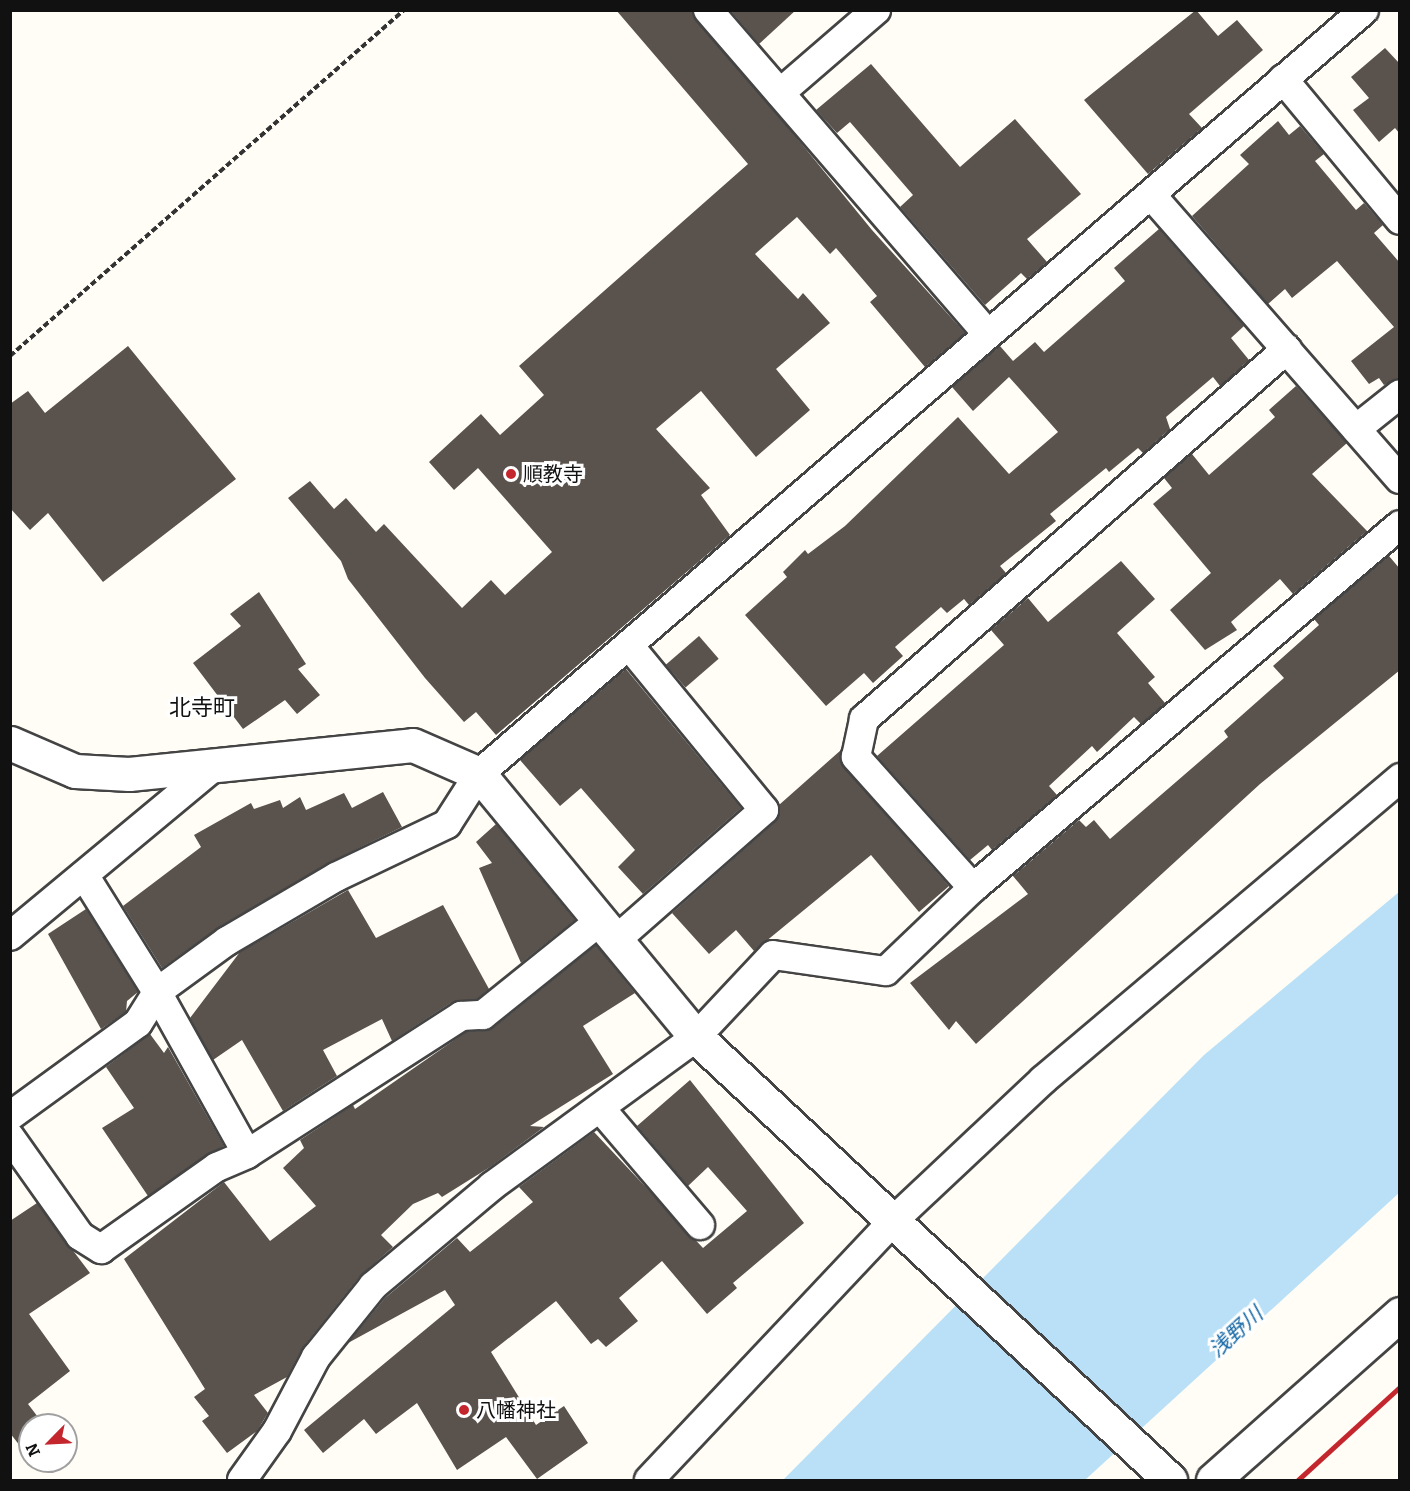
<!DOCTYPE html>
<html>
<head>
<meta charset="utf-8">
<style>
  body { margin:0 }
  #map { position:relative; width:1410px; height:1491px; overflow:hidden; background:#fffdf5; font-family:Bitter,"Noto Sans JP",serif }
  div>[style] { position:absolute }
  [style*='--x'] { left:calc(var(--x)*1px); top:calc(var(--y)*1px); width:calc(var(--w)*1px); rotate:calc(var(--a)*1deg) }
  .water>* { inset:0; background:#b9e0f7 }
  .building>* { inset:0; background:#5a524d; transform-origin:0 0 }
  .path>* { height:4px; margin-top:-2px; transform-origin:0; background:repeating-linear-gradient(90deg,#333 0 6px,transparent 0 9px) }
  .roads { filter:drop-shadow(2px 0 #444) drop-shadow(-2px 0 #444) drop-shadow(0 2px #444) drop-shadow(0 -2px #444) }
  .minor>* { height:28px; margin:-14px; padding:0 14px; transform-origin:14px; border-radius:14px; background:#fff }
  .tertiary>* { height:33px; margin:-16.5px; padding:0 16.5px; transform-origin:16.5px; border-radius:16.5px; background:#fff }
  .rail>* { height:4.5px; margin:-2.25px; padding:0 2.25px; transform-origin:2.25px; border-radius:2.25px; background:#c4262e }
  .dots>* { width:16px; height:16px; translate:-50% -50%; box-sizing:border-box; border:3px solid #fff; border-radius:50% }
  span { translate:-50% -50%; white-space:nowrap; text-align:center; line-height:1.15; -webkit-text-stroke:6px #fff; paint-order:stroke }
  .poi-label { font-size:20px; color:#111 }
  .left { translate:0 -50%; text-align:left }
  .water-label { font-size:21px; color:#1768a6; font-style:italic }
  .quarter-label { font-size:22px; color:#111 }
  .frame { position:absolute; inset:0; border:12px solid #111; pointer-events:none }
  .north { position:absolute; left:18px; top:1413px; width:60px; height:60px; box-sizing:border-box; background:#fff; border:2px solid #a0a0a0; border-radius:50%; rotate:246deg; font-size:16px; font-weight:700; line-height:24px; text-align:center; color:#111 }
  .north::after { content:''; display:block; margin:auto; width:21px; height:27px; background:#c4262e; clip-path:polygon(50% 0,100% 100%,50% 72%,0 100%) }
</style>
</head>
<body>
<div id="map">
  <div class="water">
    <div style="clip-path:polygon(1399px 892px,1399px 1193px,1085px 1480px,783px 1480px,1204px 1055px)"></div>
  </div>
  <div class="building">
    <div style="clip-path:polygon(616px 10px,692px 10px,872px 230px,965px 333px,925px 367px,870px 302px,877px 296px,836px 248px,830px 254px,797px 217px,755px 254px,798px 299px,803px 293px,830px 323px,776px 369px,810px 410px,756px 457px,701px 391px,656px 429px,710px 488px,701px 495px,730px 535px,496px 735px,476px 712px,464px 722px,425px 678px,348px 579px,341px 561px,288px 498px,310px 481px,334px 509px,346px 498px,376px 532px,384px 524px,462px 608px,491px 580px,505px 595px,552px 552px,478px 468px,454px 490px,429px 462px,481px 414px,500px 435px,544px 395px,519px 366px,748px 164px)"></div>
    <div style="clip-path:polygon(730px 10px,796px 10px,759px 44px)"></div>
    <div style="clip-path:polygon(1196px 10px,1218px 36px,1237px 20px,1263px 50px,1189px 114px,1202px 128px,1148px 174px,1084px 100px)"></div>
    <div style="clip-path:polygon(1385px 48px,1400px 64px,1400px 134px,1395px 128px,1379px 142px,1353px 110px,1369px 98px,1351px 77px)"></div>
    <div style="clip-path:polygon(871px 64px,960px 167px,1015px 119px,1081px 194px,1027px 239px,1047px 262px,1027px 279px,1021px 273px,985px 305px,900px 207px,913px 195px,850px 122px,837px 133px,816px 110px)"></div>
    <div style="clip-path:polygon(1278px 121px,1289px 135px,1300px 126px,1324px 154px,1315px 161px,1356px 210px,1364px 203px,1383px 225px,1374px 233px,1400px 263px,1400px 378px,1384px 385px,1379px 378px,1369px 384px,1351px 361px,1394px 327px,1337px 261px,1292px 298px,1285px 289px,1268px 304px,1192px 216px,1249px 164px,1240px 155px)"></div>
    <div style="clip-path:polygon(1159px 229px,1244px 326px,1231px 338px,1249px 360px,1220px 386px,1213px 377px,1166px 417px,1170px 429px,1143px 453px,1138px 448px,1109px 472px,1106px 468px,1050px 514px,1056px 521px,1000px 566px,1006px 573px,969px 605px,964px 599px,947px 613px,941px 607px,895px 647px,903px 656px,873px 683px,864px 673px,826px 706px,745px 615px,787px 577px,783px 572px,805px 550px,808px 554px,845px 526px,958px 417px,1009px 474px,1058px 432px,1009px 377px,973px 411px,952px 387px,1000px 346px,1013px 361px,1035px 342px,1044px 352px,1125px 281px,1114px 268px)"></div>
    <div style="clip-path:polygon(128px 346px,236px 479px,103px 582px,48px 513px,30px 530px,10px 508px,10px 404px,28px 391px,45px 413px)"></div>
    <div style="clip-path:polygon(1296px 386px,1347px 443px,1312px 474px,1367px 531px,1293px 594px,1280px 579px,1231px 622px,1237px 630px,1205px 650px,1170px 610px,1211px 573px,1153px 504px,1172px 488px,1164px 478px,1192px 454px,1209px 475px,1275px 417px,1269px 410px)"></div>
    <div style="clip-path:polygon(1389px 556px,1400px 569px,1400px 670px,1260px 784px,976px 1044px,956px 1021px,949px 1030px,910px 983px,1028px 894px,1013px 876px,1079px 820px,1086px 827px,1094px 820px,1110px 839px,1228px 737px,1224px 731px,1284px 678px,1273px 666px,1319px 625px,1314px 619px)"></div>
    <div style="clip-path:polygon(1121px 561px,1155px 599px,1117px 633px,1155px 677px,1148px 683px,1165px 703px,1141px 724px,1134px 717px,1097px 752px,1092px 746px,1049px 786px,1057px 795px,992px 850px,988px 845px,970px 860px,877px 756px,1004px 645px,991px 630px,1028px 598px,1048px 622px)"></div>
    <div style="clip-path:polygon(259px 592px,306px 664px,298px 669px,320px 695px,297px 714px,285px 700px,243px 729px,193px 663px,241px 626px,230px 614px)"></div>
    <div style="left:699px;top:636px;width:30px;height:44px;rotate:49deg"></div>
    <div style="clip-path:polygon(626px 669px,741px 808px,643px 894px,618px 867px,635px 850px,581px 788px,560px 806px,520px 760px)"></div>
    <div style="clip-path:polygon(841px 750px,844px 768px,949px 886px,919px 912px,871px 855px,754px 951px,736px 930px,709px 954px,672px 913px,775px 822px,779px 805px)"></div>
    <div style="clip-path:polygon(383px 792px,402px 827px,328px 863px,219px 927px,162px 968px,123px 906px,201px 847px,194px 835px,251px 803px,254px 809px,280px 800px,283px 808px,300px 797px,306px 810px,344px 793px,352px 808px)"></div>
    <div style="clip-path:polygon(496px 824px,575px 920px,521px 963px,479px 868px,492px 863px,476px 842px)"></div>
    <div style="clip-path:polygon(348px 890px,376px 938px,443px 905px,489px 989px,477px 999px,452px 1002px,392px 1041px,382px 1019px,323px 1050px,337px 1076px,283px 1111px,242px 1040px,213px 1060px,190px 1018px,240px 952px)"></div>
    <div style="clip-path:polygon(86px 909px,138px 992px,127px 1001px,126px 1012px,101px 1029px,48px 934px)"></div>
    <div style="clip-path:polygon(596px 945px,635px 993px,583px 1026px,613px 1074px,530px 1126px,544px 1127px,490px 1167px,442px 1197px,438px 1193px,413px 1204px,381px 1235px,393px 1247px,360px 1276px,303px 1347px,287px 1377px,254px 1395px,268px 1413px,257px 1431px,227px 1453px,202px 1421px,209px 1416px,194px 1397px,205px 1389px,124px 1259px,224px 1182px,270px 1241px,316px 1206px,283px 1168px,304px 1148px,300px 1140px,353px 1105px,355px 1109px,466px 1032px,493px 1028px)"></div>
    <div style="clip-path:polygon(150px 1034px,164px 1053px,168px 1047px,224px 1146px,148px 1196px,102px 1128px,134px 1108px,106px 1067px)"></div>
    <div style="clip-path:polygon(690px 1080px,804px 1223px,733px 1283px,737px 1288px,707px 1314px,662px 1261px,619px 1298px,638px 1321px,606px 1347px,598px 1339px,591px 1344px,556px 1301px,491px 1352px,536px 1425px,564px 1406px,588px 1443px,537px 1479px,506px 1437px,457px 1470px,417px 1403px,376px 1434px,364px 1419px,323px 1453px,304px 1430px,455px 1305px,445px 1290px,348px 1343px,385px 1298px,457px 1238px,470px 1252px,533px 1202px,519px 1187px,594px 1132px,703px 1248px,747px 1211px,708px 1167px,688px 1186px,637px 1126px)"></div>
    <div style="clip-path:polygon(37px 1203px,90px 1273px,29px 1314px,70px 1371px,28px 1404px,44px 1425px,30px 1425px,30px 1459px,10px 1433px,10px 1221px)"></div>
  </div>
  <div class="path">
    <div style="--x:10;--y:356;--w:524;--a:-41.29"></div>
  </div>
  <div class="roads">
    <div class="minor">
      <div style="--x:708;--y:10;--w:428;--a:49.2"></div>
      <div style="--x:1283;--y:79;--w:183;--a:50.3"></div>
      <div style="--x:780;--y:93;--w:127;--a:-40.8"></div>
      <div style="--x:1152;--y:196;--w:376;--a:48.8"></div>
      <div style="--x:1356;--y:429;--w:56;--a:-38.5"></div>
      <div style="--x:84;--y:875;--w:138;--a:58"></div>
      <div style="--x:157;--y:992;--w:185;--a:60.9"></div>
      <div style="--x:973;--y:888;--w:176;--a:-131.8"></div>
      <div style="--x:856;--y:757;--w:39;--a:-78"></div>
      <div style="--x:864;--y:719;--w:562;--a:-41.18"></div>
      <div style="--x:10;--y:936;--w:263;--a:-39.7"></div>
      <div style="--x:616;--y:940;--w:197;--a:-41.3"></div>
      <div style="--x:764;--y:810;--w:211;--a:-129.4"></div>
      <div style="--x:600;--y:1108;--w:154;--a:49.5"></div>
      <div style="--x:10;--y:1116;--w:158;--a:-36"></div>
      <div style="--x:138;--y:1023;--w:36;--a:-58"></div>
      <div style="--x:157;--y:992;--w:87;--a:-36.1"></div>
      <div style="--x:227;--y:941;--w:126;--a:-30.4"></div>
      <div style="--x:336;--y:877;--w:123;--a:-25.5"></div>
      <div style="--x:447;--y:824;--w:59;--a:-57.4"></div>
      <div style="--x:479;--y:774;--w:1169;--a:-40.8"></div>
      <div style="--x:10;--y:1137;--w:121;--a:54.7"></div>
      <div style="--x:80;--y:1236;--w:25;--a:32"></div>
      <div style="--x:101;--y:1249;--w:142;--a:-35.3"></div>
      <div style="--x:217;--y:1167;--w:33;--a:-23"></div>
      <div style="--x:247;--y:1154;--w:255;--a:-32.8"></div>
      <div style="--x:461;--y:1016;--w:22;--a:-3"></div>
      <div style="--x:483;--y:1015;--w:150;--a:-38.8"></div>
      <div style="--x:242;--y:1480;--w:60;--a:-54.5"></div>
      <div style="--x:277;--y:1431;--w:84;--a:-62.2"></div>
      <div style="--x:316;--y:1357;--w:91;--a:-51.2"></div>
      <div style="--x:373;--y:1286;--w:155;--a:-40"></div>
      <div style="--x:492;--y:1186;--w:253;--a:-36.1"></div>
      <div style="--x:696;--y:1037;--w:112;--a:-46.8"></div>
      <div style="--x:773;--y:955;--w:114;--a:8.1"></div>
      <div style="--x:886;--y:971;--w:120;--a:-43.7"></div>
      <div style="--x:973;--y:888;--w:560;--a:-40.37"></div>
      <div style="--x:649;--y:1480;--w:357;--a:-46.7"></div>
      <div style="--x:894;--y:1220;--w:204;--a:-43.2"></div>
      <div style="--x:1043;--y:1080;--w:468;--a:-40.2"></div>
    </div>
    <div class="tertiary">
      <div style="--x:10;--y:743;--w:71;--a:23.3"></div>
      <div style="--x:75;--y:771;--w:54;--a:3.2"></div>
      <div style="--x:129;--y:774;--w:285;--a:-5.8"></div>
      <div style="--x:413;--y:745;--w:72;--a:23.7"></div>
      <div style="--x:479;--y:774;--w:341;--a:50.5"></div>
      <div style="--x:696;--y:1037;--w:649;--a:43.06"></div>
      <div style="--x:1213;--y:1480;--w:250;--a:-41.6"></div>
    </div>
  </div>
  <div class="rail">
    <div style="--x:1298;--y:1480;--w:138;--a:-42.4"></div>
  </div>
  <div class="dots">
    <div style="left:511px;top:474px;background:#c4262e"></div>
    <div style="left:464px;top:1410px;background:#c4262e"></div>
  </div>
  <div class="poi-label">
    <span class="left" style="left:523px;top:474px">順教寺</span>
    <span class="left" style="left:476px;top:1410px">八幡神社</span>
  </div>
  <div class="water-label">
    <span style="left:1236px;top:1332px;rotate:-42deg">浅野川</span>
  </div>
  <div class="quarter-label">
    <span style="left:202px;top:708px">北寺町</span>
  </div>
  <div class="frame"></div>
  <div class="north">N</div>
</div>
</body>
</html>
